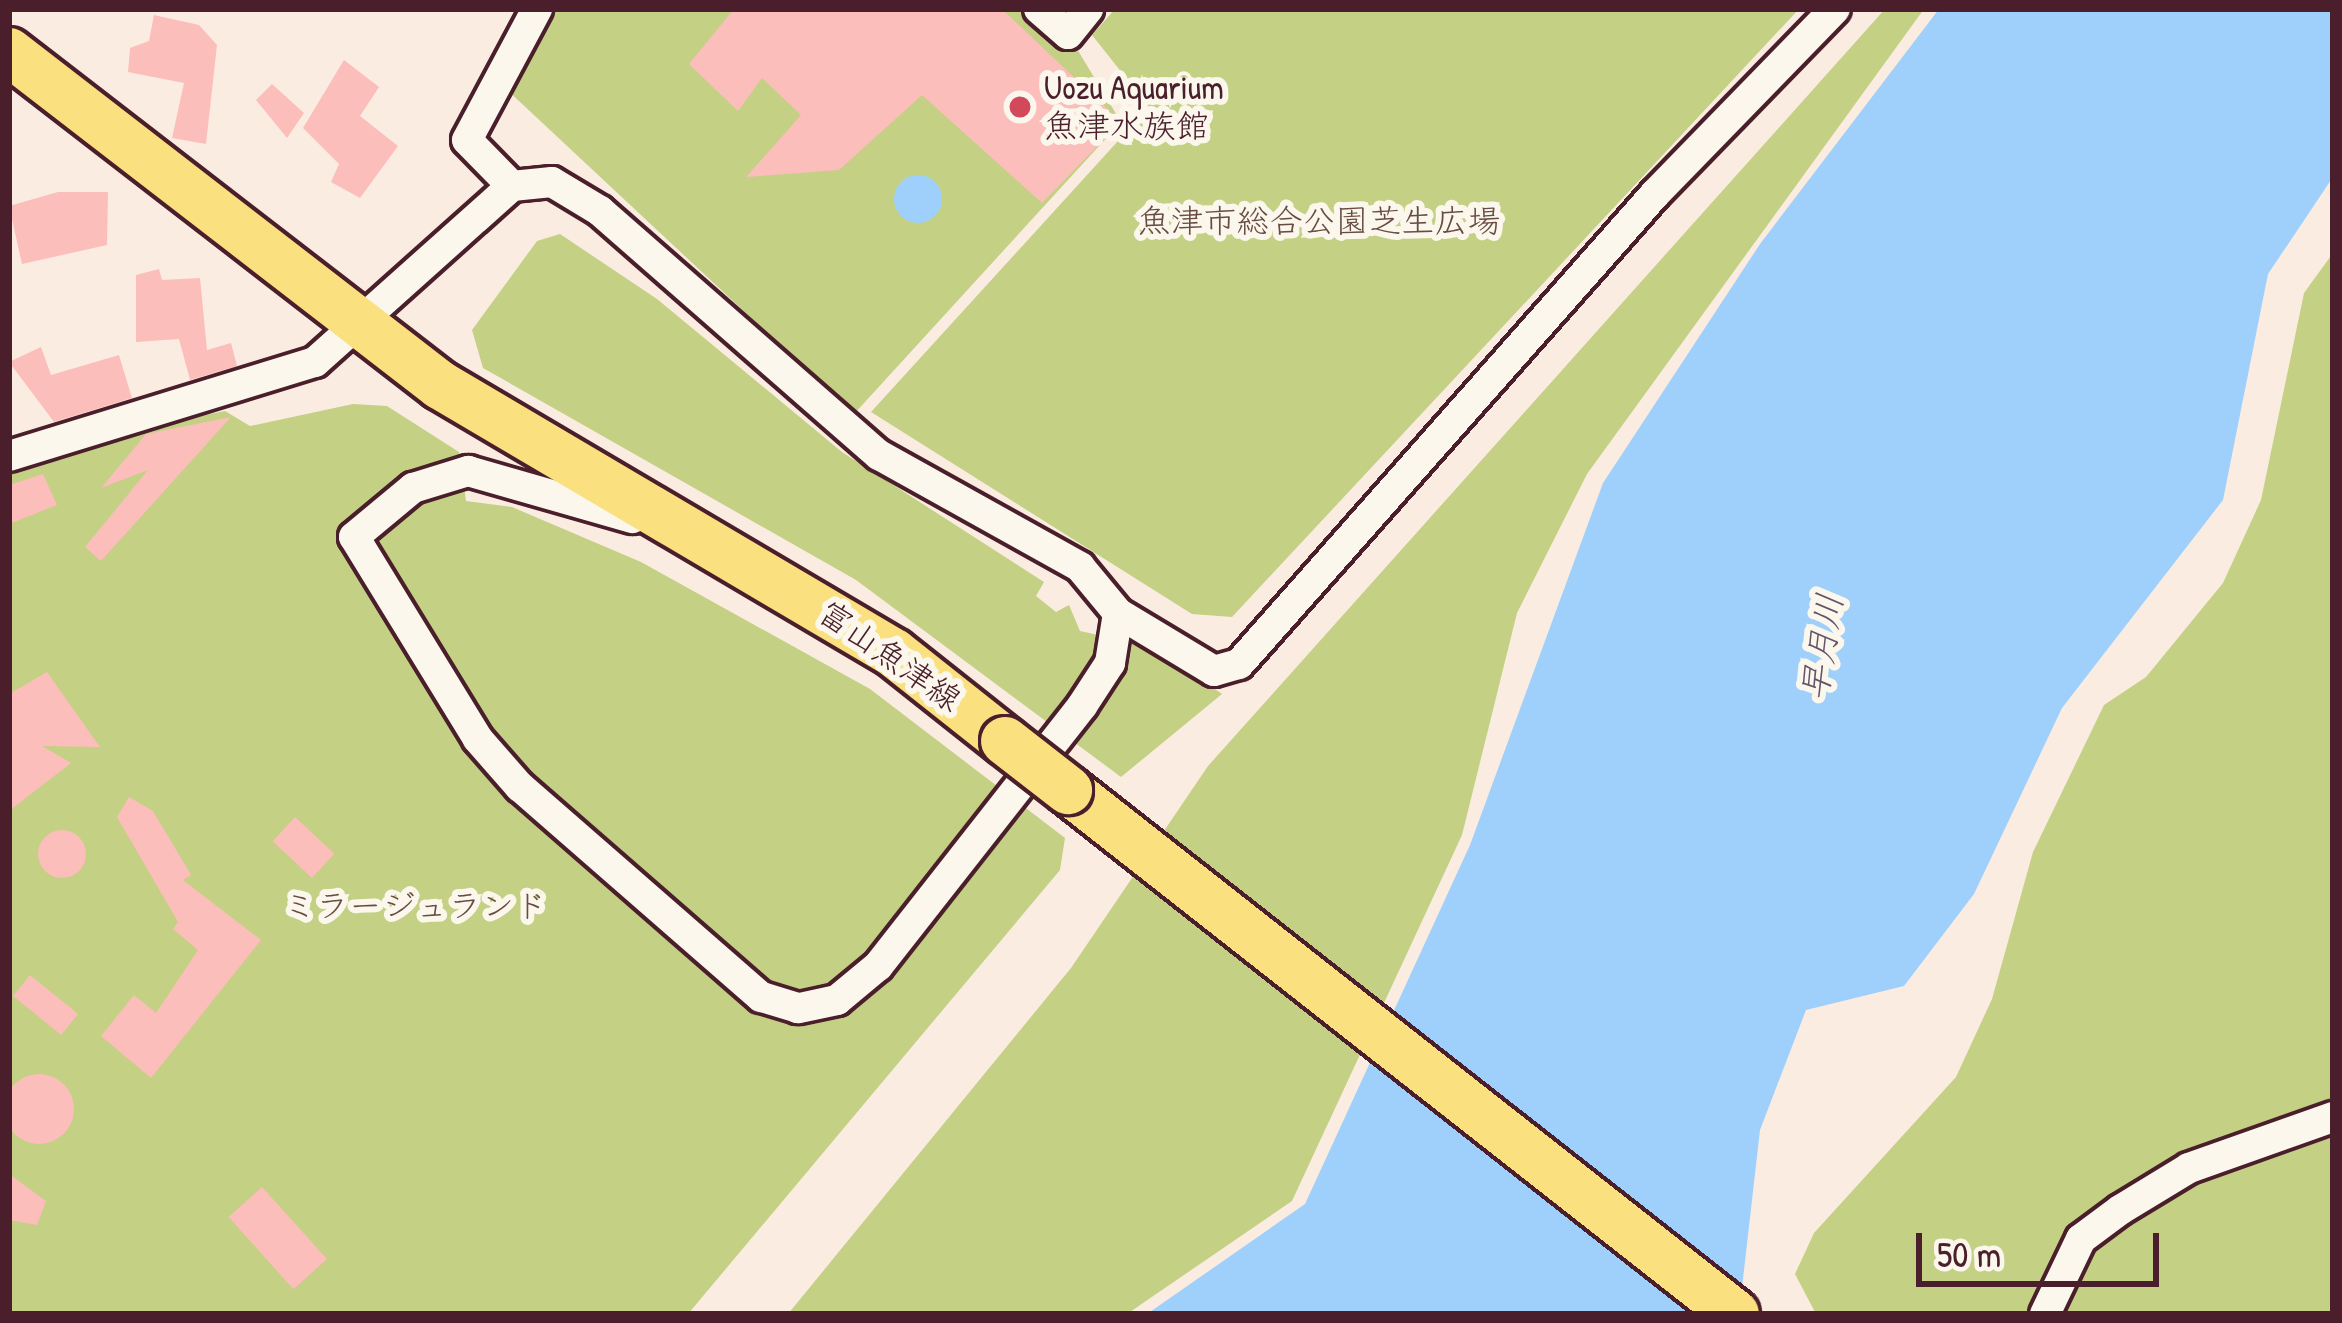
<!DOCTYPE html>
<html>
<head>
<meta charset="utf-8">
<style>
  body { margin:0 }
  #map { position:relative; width:2342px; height:1323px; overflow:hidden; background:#fbece2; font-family:"Patrick Hand","Klee One",sans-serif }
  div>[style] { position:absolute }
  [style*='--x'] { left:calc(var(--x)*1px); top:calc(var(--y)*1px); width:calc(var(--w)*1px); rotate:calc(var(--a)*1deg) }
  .green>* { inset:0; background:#c4d084 }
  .water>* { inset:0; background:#9fd0fb }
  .round { border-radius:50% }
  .building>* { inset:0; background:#fbbeba; transform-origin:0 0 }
  .roads { filter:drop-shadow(3px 0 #4a1f2b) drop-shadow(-3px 0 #4a1f2b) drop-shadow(0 3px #4a1f2b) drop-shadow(0 -3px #4a1f2b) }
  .street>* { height:30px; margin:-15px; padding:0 15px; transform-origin:15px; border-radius:15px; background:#fbf7ec }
  .primary>* { height:48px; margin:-24px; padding:0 24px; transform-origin:24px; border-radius:24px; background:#fbe080 }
  .bridges { filter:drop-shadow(3px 0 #4a1f2b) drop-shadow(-3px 0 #4a1f2b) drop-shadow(0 3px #4a1f2b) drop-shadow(0 -3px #4a1f2b) }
  .primary-bridge>* { height:48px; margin:-24px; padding:0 24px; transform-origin:24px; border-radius:24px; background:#fbe080 }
  .dots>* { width:33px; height:33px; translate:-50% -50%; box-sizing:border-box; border:6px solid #fbf7ec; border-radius:50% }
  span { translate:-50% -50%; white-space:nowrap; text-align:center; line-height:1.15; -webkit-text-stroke:12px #fbf7ec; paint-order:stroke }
  .poi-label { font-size:33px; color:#4a1f2b }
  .left { translate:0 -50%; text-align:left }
  .park-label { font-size:33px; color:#684b41 }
  .street-label { font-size:33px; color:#4a1f2b }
  .water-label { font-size:36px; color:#645469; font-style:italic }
  .frame { position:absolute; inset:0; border:12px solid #4a1f2b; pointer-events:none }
  .scale { position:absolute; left:1916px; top:1233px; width:243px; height:54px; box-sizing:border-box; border:6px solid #4a1f2b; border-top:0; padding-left:15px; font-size:36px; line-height:42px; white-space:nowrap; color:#4a1f2b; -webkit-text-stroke:9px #fbf7ec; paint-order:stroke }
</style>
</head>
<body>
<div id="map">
  <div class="green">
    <div style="clip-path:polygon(551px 9px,1080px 9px,1068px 34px,1121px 122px,854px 414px,506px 89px)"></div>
    <div style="clip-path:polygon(1115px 9px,1799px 9px,1232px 617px,1192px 614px,871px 412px,1149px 107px,1092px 35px)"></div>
    <div style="clip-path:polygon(1885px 9px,1924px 9px,1587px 474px,1517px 613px,1462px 835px,1292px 1201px,1127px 1314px,788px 1314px,1071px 968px,1208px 766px)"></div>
    <div style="clip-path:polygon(560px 234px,657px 299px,842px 452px,1044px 582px,1036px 596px,1056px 612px,1069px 605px,1080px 631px,1156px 648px,1222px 694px,1121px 777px,856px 580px,483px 368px,472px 330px,537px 241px)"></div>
    <div style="clip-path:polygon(2333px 253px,2333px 1314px,1816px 1314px,1795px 1274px,1814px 1233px,1956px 1077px,1992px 999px,2033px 852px,2104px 705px,2146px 677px,2223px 583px,2261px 500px,2304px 293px)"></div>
    <div style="clip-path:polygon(353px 404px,387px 406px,459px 452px,466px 501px,512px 507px,641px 562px,870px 689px,1065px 838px,1060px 870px,688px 1314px,9px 1314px,9px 473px,130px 430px,225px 411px,250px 426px)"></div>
  </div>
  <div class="water">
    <div style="clip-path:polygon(1939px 9px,2333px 9px,2333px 177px,2268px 274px,2223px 500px,2062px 708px,1974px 894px,1904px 986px,1806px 1010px,1760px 1130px,1739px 1314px,1147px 1314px,1305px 1204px,1470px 845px,1603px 483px,1760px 244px)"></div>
    <div class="round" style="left:894px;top:175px;width:48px;height:48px"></div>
  </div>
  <div class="building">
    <div style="clip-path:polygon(734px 9px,1002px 9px,1121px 122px,1042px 203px,922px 95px,839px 170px,746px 177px,801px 115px,762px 78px,738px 111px,689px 64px)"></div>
    <div style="clip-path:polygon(154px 15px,199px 25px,217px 45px,206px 144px,172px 138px,184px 83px,128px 72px,130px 48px,149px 41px)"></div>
    <div style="clip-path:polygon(344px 60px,379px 87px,360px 116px,398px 146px,360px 198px,331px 182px,339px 164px,303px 128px)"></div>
    <div style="clip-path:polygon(272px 84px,304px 113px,287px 138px,256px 100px)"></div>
    <div style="clip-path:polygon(58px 192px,108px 192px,107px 245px,22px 264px,9px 206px)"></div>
    <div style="clip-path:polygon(159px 269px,162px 280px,200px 278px,207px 350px,231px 343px,237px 366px,190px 380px,179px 339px,136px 342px,136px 275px)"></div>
    <div style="clip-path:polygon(41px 347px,51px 375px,119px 355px,132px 398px,54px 422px,9px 362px)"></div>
    <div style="clip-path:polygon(231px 417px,101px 561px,85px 547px,148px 470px,101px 488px,146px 434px)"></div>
    <div style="clip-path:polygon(43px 474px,57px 505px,9px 524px,9px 485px)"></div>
    <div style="clip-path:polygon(47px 672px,100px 747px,42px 746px,71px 763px,9px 811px,9px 694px)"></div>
    <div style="clip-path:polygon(129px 797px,153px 811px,191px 875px,183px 880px,261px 940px,151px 1078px,101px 1036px,134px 995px,156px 1013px,198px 950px,173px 929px,178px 922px,117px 817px)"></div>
    <div style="left:295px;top:817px;width:54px;height:33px;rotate:43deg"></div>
    <div class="round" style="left:38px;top:830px;width:48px;height:48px"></div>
    <div style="left:30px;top:975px;width:62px;height:27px;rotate:39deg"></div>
    <div class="round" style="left:4px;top:1074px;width:70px;height:70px"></div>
    <div style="clip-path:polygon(9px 1174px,46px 1201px,37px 1225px,9px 1220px)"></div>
    <div style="left:262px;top:1187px;width:97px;height:45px;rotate:48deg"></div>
  </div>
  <div class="roads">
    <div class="street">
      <div style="--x:1039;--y:9;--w:38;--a:41"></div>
      <div style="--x:1068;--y:34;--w:32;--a:-51"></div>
      <div style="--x:512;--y:186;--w:64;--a:-134.4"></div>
      <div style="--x:467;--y:140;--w:149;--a:-61.9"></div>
      <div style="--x:9;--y:456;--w:320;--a:-17.1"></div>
      <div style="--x:315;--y:362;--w:264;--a:-41.8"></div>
      <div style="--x:512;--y:186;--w:40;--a:-5.7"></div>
      <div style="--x:552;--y:182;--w:56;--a:31.1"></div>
      <div style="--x:600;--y:211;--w:371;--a:41.2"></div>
      <div style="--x:879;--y:455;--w:230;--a:29.1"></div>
      <div style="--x:1080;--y:567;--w:60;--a:50.4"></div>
      <div style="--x:1118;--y:613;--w:51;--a:99.1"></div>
      <div style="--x:1110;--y:663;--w:51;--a:123.1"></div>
      <div style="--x:1082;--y:706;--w:330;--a:128.1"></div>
      <div style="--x:878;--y:966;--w:53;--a:140.3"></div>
      <div style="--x:837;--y:1000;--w:40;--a:168"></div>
      <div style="--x:798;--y:1008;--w:39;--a:-163"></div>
      <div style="--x:761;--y:997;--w:320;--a:-138.9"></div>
      <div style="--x:520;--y:787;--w:64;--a:-131.2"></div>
      <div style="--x:478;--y:739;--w:237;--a:-121.5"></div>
      <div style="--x:354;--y:537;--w:77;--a:-39.7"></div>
      <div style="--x:413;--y:488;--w:58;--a:-17.2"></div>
      <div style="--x:468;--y:471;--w:171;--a:16"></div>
      <div style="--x:1118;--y:613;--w:112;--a:31.1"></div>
      <div style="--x:1214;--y:671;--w:26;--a:-16"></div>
      <div style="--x:1239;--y:664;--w:628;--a:-48.49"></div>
      <div style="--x:1655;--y:194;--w:258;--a:-45.8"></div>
      <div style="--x:2045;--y:1314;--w:83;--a:-64.4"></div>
      <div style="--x:2081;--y:1239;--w:49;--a:-36.6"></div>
      <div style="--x:2120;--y:1210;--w:81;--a:-31.3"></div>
      <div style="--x:2189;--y:1168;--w:153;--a:-19.5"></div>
    </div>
    <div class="primary">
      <div style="--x:9;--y:52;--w:545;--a:37.69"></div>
      <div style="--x:440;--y:385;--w:527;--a:30.55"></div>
      <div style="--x:894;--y:653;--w:142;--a:38.4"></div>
      <div style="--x:1068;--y:790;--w:848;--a:38.15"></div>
    </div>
  </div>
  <div class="bridges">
    <div class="primary-bridge">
      <div style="--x:1005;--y:741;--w:80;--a:37.9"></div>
    </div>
  </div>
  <div class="dots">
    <div style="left:1020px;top:107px;background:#d1495b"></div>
  </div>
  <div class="poi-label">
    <span class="left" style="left:1044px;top:107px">Uozu Aquarium<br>魚津水族館</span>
  </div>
  <div class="park-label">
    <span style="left:1319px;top:221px">魚津市総合公園芝生広場</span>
    <span style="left:415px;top:906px">ミラージュランド</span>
  </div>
  <div class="street-label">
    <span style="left:890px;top:656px;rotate:35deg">富山魚津線</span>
  </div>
  <div class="water-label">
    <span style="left:1821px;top:647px;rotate:-81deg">早月川</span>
  </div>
  <div class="frame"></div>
  <div class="scale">50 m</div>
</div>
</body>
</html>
